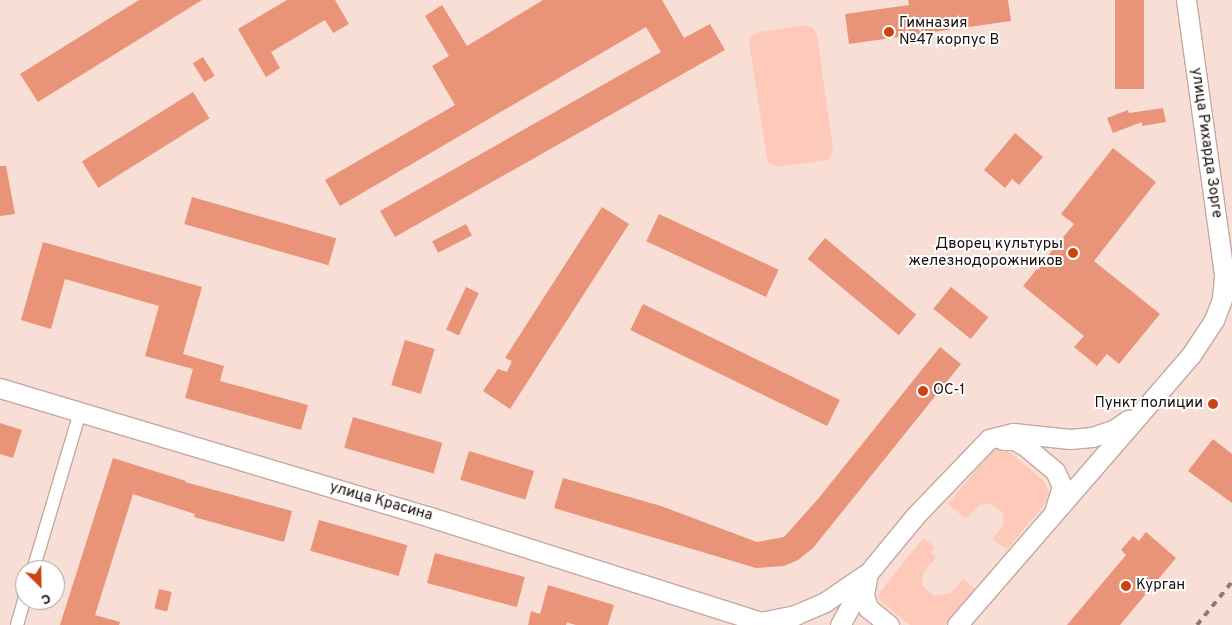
<!DOCTYPE html>
<html>
<head>
<meta charset="utf-8">
<style>
  body { margin:0 }
  #map { position:relative; width:1232px; height:625px; overflow:hidden; background:#f9ded5; font-family:Overpass,sans-serif }
  div>[style] { position:absolute }
  [style*='--x'] { left:calc(var(--x)*1px); top:calc(var(--y)*1px); width:calc(var(--w)*1px); rotate:calc(var(--a)*1deg) }
  .green>* { inset:0; background:#fec9b9 }
  .building>* { inset:0; background:#e99379; transform-origin:0 0 }
  .roads { filter:drop-shadow(1px 0 #c3a9a1) drop-shadow(-1px 0 #c3a9a1) drop-shadow(0 1px #c3a9a1) drop-shadow(0 -1px #c3a9a1) }
  .street>* { height:12px; margin:-6px; padding:0 6px; transform-origin:6px; border-radius:6px; background:#fff }
  .secondary>* { height:19px; margin:-9.5px; padding:0 9.5px; transform-origin:9.5px; border-radius:9.5px; background:#fff }
  .rail>* { height:4px; margin-top:-2px; transform-origin:0; background:repeating-linear-gradient(90deg,#8d7b75 0 6px,transparent 0 12px) }
  .dots>* { width:14px; height:14px; translate:-50% -50%; box-sizing:border-box; border:2px solid #fff; border-radius:50% }
  span { translate:-50% -50%; white-space:nowrap; text-align:center; line-height:1.15; -webkit-text-stroke:4px #fff; paint-order:stroke }
  .poi-label { font-size:15px; color:#19100d }
  .left { translate:0 -50%; text-align:left }
  .right { translate:-100% -50%; text-align:right }
  .street-label { font-size:15px; color:#19100d }
  .north { position:absolute; left:15px; top:560px; width:50px; height:50px; box-sizing:border-box; background:#fff; border:1px solid #a39f9e; border-radius:50%; rotate:157deg; font-size:14px; font-weight:700; line-height:20px; text-align:center; color:#19100d }
  .north::after { content:''; display:block; margin:auto; width:18px; height:22px; background:#cb4310; clip-path:polygon(50% 0,100% 100%,50% 72%,0 100%) }
</style>
</head>
<body>
<div id="map">
  <div class="green">
    <div style="clip-path:polygon(805px 25px,813px 28px,817px 35px,833px 149px,828px 160px,778px 167px,770px 164px,767px 158px,749px 42px,752px 36px,758px 32px)"></div>
    <div style="clip-path:polygon(1000px 447px,1006px 449px,1044px 481px,1049px 491px,1047px 501px,1007px 550px,992px 539px,1004px 524px,1003px 513px,990px 504px,979px 505px,966px 519px,948px 504px,993px 450px)"></div>
    <div style="clip-path:polygon(923px 538px,935px 547px,931px 553px,936px 557px,923px 574px,922px 585px,934px 596px,951px 593px,963px 579px,975px 589px,945px 625px,910px 625px,880px 601px,878px 597px,880px 592px)"></div>
  </div>
  <div class="building">
    <div style="clip-path:polygon(139px 0,202px 0,38px 102px,20px 74px)"></div>
    <div style="clip-path:polygon(287px 0,335px 0,349px 24px,333px 33px,325px 20px,271px 52px,280px 68px,266px 77px,238px 29px)"></div>
    <div style="clip-path:polygon(543px 0,662px 0,684px 38px,710px 24px,725px 50px,395px 237px,380px 211px,661px 52px,646px 27px,340px 206px,325px 180px,455px 105px,432px 66px,449px 56px,425px 16px,442px 5px,467px 46px)"></div>
    <div style="clip-path:polygon(908px 0,1008px 0,1011px 21px,849px 44px,845px 14px,909px 5px)"></div>
    <div style="left:1115px;top:0;width:29px;height:89px"></div>
    <div style="left:203px;top:57px;width:22px;height:12px;rotate:58deg"></div>
    <div style="left:193px;top:92px;width:31px;height:131px;rotate:58deg"></div>
    <div style="clip-path:polygon(1163px 108px,1166px 122px,1142px 126px,1142px 122px,1113px 133px,1107px 118px,1128px 110px,1129px 113px)"></div>
    <div style="clip-path:polygon(1015px 133px,1043px 157px,1019px 185px,1012px 179px,1005px 188px,984px 170px)"></div>
    <div style="clip-path:polygon(1113px 148px,1156px 182px,1094px 261px,1160px 314px,1119px 364px,1107px 354px,1097px 366px,1074px 347px,1084px 336px,1023px 286px,1074px 224px,1061px 214px)"></div>
    <div style="clip-path:polygon(0 166px,6px 166px,15px 214px,0 216px)"></div>
    <div style="left:192px;top:197px;width:150px;height:28px;rotate:16deg"></div>
    <div style="clip-path:polygon(602px 207px,629px 224px,510px 409px,483px 391px,498px 369px,507px 372px,512px 361px,505px 358px)"></div>
    <div style="left:659px;top:214px;width:132px;height:30px;rotate:25deg"></div>
    <div style="left:466px;top:224px;width:13px;height:38px;rotate:63deg"></div>
    <div style="left:825px;top:238px;width:119px;height:27px;rotate:40deg"></div>
    <div style="clip-path:polygon(43px 242px,202px 287px,183px 354px,224px 366px,220px 381px,308px 405px,301px 430px,185px 398px,193px 369px,145px 356px,159px 306px,65px 279px,51px 329px,21px 320px)"></div>
    <div style="left:466px;top:287px;width:14px;height:47px;rotate:25deg"></div>
    <div style="left:951px;top:287px;width:48px;height:28px;rotate:39deg"></div>
    <div style="left:643px;top:304px;width:219px;height:29px;rotate:26deg"></div>
    <div style="left:405px;top:340px;width:31px;height:47px;rotate:17deg"></div>
    <div style="clip-path:polygon(940px 347px,961px 364px,813px 548px,798px 560px,784px 566px,756px 568px,554px 508px,563px 478px,661px 506px,757px 542px,784px 537px,818px 499px)"></div>
    <div style="left:353px;top:417px;width:93px;height:32px;rotate:16deg"></div>
    <div style="clip-path:polygon(0 423px,22px 430px,13px 458px,0 454px)"></div>
    <div style="clip-path:polygon(1213px 439px,1232px 454px,1232px 503px,1188px 471px)"></div>
    <div style="left:469px;top:451px;width:68px;height:30px;rotate:17deg"></div>
    <div style="clip-path:polygon(113px 458px,186px 481px,185px 482px,292px 511px,284px 542px,194px 517px,195px 514px,133px 494px,95px 615px,120px 622px,119px 625px,60px 625px)"></div>
    <div style="left:319px;top:520px;width:92px;height:32px;rotate:16deg"></div>
    <div style="clip-path:polygon(1146px 532px,1176px 558px,1120px 625px,1067px 625px,1126px 555px,1121px 550px,1133px 536px,1139px 541px)"></div>
    <div style="left:435px;top:553px;width:93px;height:31px;rotate:15deg"></div>
    <div style="clip-path:polygon(548px 585px,614px 605px,608px 625px,576px 625px,562px 621px,567px 622px,566px 625px,528px 625px,531px 611px,540px 614px)"></div>
    <div style="left:159px;top:589px;width:13px;height:20px;rotate:13deg"></div>
  </div>
  <div class="roads">
    <div class="street">
      <div style="--x:33;--y:570;--w:165;--a:-73.4"></div>
      <div style="--x:17;--y:625;--w:29;--a:-74"></div>
    </div>
    <div class="secondary">
      <div style="--x:0;--y:388;--w:449;--a:16.7"></div>
      <div style="--x:430;--y:517;--w:358;--a:17.6"></div>
      <div style="--x:1003;--y:440;--w:11;--a:0"></div>
      <div style="--x:1014;--y:440;--w:13;--a:29"></div>
      <div style="--x:1025;--y:446;--w:39;--a:40"></div>
      <div style="--x:1055;--y:471;--w:17;--a:65"></div>
      <div style="--x:1062;--y:486;--w:24;--a:107"></div>
      <div style="--x:867;--y:578;--w:17;--a:100"></div>
      <div style="--x:864;--y:595;--w:14;--a:73"></div>
      <div style="--x:868;--y:608;--w:27;--a:39"></div>
      <div style="--x:760;--y:622;--w:36;--a:-11"></div>
      <div style="--x:795;--y:615;--w:33;--a:-23"></div>
      <div style="--x:825;--y:602;--w:50;--a:-34.3"></div>
      <div style="--x:840;--y:625;--w:60;--a:-61.3"></div>
      <div style="--x:869;--y:572;--w:74;--a:-50.5"></div>
      <div style="--x:916;--y:515;--w:105;--a:-46.2"></div>
      <div style="--x:989;--y:439;--w:25;--a:-14"></div>
      <div style="--x:1013;--y:433;--w:57;--a:6"></div>
      <div style="--x:1070;--y:439;--w:22;--a:-5"></div>
      <div style="--x:1092;--y:437;--w:24;--a:-19"></div>
      <div style="--x:1115;--y:429;--w:16;--a:-35"></div>
      <div style="--x:957;--y:625;--w:357;--a:-49.1"></div>
      <div style="--x:1191;--y:355;--w:42;--a:-56.7"></div>
      <div style="--x:1214;--y:320;--w:22;--a:-69"></div>
      <div style="--x:1222;--y:299;--w:25;--a:-85"></div>
      <div style="--x:1224;--y:274;--w:277;--a:-97.9"></div>
    </div>
  </div>
  <div class="rail">
    <div style="--x:1197;--y:625;--w:55;--a:-50.9"></div>
  </div>
  <div class="dots">
    <div style="left:889px;top:32px;background:#cb4310"></div>
    <div style="left:1073px;top:253px;background:#cb4310"></div>
    <div style="left:923px;top:391px;background:#cb4310"></div>
    <div style="left:1213px;top:404px;background:#cb4310"></div>
    <div style="left:1126px;top:586px;background:#cb4310"></div>
  </div>
  <div class="poi-label">
    <span class="left" style="left:899px;top:32px">Гимназия<br>№47 корпус В</span>
    <span class="right" style="left:1063px;top:253px">Дворец культуры<br>железнодорожников</span>
    <span class="left" style="left:933px;top:391px">ОС-1</span>
    <span class="right" style="left:1203px;top:404px">Пункт полиции</span>
    <span class="left" style="left:1136px;top:586px">Курган</span>
  </div>
  <div class="street-label">
    <span style="left:1206px;top:143px;rotate:82deg">улица Рихарда Зорге</span>
    <span style="left:381px;top:502px;rotate:16deg">улица Красина</span>
  </div>
  <div class="north">С</div>
</div>
</body>
</html>
